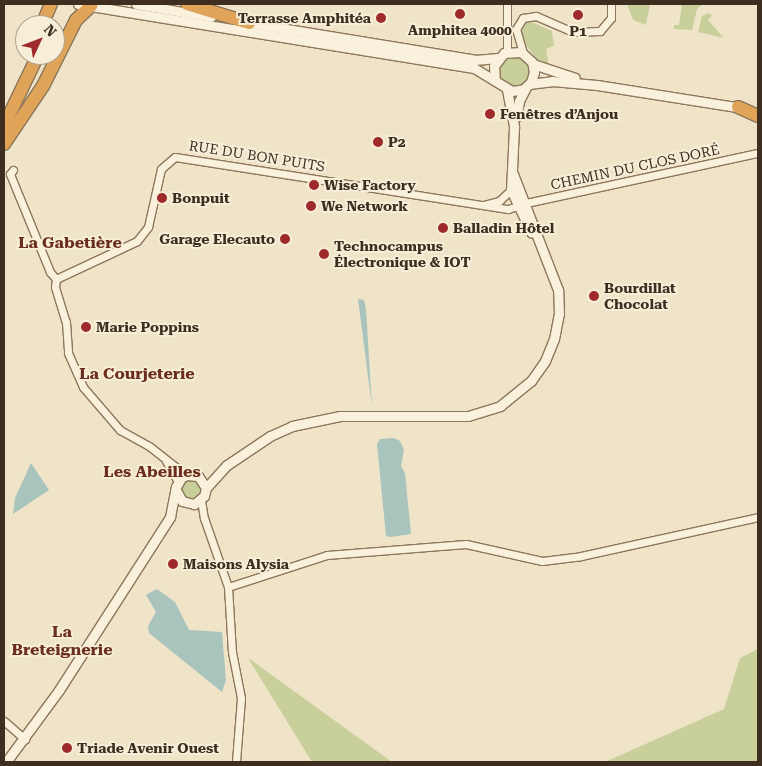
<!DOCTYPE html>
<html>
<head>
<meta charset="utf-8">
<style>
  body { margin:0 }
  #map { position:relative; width:762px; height:766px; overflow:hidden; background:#f0e4c8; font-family:"Roboto Serif",serif }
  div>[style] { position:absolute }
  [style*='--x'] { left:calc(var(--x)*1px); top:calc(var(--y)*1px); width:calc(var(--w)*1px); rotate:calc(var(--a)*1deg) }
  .green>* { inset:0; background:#c9cf9b }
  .round { border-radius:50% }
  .water>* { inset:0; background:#a9c4bc }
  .roads { filter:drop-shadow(1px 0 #8d765c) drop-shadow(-1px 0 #8d765c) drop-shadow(0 1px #8d765c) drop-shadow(0 -1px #8d765c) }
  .minor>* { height:7px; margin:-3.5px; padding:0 3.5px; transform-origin:3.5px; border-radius:3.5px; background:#faf1dc }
  .tertiary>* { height:9px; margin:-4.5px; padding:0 4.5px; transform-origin:4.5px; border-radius:4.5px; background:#faf1dc }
  .secondary>* { height:9px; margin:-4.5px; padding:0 4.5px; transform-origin:4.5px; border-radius:4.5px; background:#faf1dc }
  .motorway>* { height:12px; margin:-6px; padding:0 6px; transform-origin:6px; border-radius:6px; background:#e0a458 }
  .dots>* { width:14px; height:14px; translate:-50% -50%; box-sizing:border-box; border:2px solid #f7eed8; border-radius:50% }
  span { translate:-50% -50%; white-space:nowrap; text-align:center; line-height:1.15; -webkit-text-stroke:4px #f7eed8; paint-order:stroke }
  .poi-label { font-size:14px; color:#3d2e20; font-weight:700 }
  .right { translate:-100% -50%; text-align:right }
  .left { translate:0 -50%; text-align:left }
  .street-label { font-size:14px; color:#3d2e20 }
  .quarter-label { font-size:16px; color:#6b2e1e; font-weight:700 }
  .frame { position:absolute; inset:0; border:5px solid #3d2e20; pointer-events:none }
  .north { position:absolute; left:15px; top:15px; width:50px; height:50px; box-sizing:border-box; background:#f7eed8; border:1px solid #ada18e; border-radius:50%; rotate:47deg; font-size:14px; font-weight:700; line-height:20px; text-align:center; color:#3d2e20 }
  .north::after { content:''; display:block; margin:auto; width:18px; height:22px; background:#9e2a2b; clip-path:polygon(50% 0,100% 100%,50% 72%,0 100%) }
</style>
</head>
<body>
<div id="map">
  <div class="green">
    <div style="clip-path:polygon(627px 4px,650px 4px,646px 25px,633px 20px)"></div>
    <div style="clip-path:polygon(682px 4px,703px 4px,697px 9px,692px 30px,674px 29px,674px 25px,679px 25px)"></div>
    <div style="clip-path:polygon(708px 13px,712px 15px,708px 20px,724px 38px,698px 32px,702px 16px)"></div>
    <div style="clip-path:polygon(527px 20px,552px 31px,554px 46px,546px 49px,549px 65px,540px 63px,522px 40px,520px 29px)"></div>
    <div class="round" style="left:498px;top:55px;width:32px;height:32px"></div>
    <div class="round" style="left:181px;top:479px;width:20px;height:20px"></div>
    <div style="clip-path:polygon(758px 649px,758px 762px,605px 762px,724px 709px,740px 658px)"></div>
    <div style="clip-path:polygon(248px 658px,251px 660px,392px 762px,312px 762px)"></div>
  </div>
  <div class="water">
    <div style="clip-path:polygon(358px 299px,364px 300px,366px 309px,372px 407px)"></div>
    <div style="clip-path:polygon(394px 438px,400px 441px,404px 450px,401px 466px,405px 473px,411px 534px,391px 537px,386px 536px,377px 444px,380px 439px)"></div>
    <div style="clip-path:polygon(31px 463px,49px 490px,13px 514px,15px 498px)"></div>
    <div style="clip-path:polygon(157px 589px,175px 602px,189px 630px,222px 632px,226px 680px,222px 692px,149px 633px,148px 626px,156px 612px,146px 595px)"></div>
  </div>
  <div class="roads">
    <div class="minor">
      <div style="--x:507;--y:4;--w:48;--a:90"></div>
      <div style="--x:523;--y:53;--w:25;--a:-106"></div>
      <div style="--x:516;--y:29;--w:13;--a:-58"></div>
      <div style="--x:523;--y:18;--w:13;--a:-9"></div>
      <div style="--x:536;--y:16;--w:40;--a:23.4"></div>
      <div style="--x:573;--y:32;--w:27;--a:-2"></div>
      <div style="--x:600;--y:31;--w:17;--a:-50"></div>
      <div style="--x:611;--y:18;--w:14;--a:-90"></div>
      <div style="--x:13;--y:170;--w:5;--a:127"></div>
      <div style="--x:10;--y:174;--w:24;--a:68"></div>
      <div style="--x:19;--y:196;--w:82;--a:67.8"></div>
      <div style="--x:50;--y:272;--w:9;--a:49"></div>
      <div style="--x:484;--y:205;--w:16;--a:-15"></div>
      <div style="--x:499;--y:201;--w:16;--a:-43"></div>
      <div style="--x:56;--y:279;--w:89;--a:-25.1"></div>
      <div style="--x:137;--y:241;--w:18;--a:-52"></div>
      <div style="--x:148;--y:227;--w:59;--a:-77.4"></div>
      <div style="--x:161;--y:169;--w:18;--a:-41"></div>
      <div style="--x:175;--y:157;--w:337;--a:8.9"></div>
      <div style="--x:508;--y:209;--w:19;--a:-18"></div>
      <div style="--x:526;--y:203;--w:237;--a:-12.2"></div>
      <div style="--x:56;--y:279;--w:8;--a:97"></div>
      <div style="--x:55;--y:287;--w:37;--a:73"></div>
      <div style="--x:66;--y:322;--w:31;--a:86"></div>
      <div style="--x:68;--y:353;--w:37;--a:66"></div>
      <div style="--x:83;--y:387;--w:57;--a:49.3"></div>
      <div style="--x:120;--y:430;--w:33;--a:29"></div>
      <div style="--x:149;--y:446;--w:47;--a:38.1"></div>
      <div style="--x:166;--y:461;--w:24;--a:60"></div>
      <div style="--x:201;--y:500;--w:18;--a:81"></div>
      <div style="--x:204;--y:518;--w:73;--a:70.8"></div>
      <div style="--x:228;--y:587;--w:65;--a:86.5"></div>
      <div style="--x:232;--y:652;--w:47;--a:78.9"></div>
      <div style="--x:241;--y:698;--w:64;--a:94.5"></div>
      <div style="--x:228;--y:587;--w:104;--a:-17.9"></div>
      <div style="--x:327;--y:555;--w:139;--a:-4.5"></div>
      <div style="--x:466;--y:544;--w:78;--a:12.6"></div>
      <div style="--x:542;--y:561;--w:39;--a:-7"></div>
      <div style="--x:581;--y:556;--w:181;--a:-12.4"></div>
      <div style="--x:4;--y:721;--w:28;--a:41"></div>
    </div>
    <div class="tertiary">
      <div style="--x:507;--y:90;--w:38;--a:79"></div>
      <div style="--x:514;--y:127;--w:63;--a:92.7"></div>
      <div style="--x:511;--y:190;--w:47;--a:64.5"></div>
      <div style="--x:516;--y:117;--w:16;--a:-79"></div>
      <div style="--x:519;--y:101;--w:16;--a:-63"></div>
      <div style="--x:206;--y:488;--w:31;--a:-48"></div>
      <div style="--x:227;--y:465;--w:52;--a:-34"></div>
      <div style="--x:270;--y:436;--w:24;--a:-24"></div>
      <div style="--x:292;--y:426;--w:49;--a:-11.8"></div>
      <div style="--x:340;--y:416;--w:128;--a:0"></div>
      <div style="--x:468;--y:416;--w:34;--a:-17"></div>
      <div style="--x:500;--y:406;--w:40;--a:-39"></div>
      <div style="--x:531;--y:381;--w:24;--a:-55"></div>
      <div style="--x:545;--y:361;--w:24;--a:-68"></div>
      <div style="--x:554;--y:339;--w:25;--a:-79"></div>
      <div style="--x:559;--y:314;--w:24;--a:-92"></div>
      <div style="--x:558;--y:290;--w:124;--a:-111.2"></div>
      <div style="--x:6;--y:762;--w:89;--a:-53.6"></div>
      <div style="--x:59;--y:690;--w:206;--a:-57.3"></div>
      <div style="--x:170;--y:517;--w:31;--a:-79"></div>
      <div style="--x:176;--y:487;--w:10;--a:-61"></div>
      <div style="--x:181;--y:478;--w:6;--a:-31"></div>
      <div style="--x:186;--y:475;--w:12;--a:5"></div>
      <div style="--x:198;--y:476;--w:14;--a:56"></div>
      <div style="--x:206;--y:488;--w:8;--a:104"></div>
      <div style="--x:204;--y:496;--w:13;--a:141"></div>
      <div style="--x:194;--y:504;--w:12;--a:-166"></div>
      <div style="--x:182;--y:501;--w:10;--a:-119"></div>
    </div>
    <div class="secondary">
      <div style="--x:78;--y:4;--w:401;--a:9.2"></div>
      <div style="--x:474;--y:68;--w:44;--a:31.2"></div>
      <div style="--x:512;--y:91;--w:12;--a:-9"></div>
      <div style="--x:524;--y:89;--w:10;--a:-45"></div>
      <div style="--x:531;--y:82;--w:10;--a:-73"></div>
      <div style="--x:534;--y:72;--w:10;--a:-101"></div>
      <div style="--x:532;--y:62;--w:15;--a:-138"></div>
      <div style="--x:521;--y:52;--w:17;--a:177"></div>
      <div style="--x:504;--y:53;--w:16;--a:128"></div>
      <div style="--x:494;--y:66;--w:14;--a:86"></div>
      <div style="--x:136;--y:4;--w:76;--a:9.8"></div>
      <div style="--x:244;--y:22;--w:234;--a:9.3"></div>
      <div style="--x:475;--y:60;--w:23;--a:-5"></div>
      <div style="--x:533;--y:64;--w:44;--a:18.4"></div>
      <div style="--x:529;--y:84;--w:23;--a:-7"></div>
      <div style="--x:552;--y:81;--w:45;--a:5.1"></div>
      <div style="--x:597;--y:85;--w:148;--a:9"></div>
    </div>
    <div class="motorway">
      <div style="--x:187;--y:4;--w:65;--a:17"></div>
      <div style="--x:42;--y:25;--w:23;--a:-67"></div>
      <div style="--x:738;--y:107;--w:22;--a:24"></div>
      <div style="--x:4;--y:126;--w:79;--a:-64.4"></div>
      <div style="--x:4;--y:144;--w:70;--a:-56.1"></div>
      <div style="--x:43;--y:86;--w:74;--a:-63.4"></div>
      <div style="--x:76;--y:20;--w:21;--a:-43"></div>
    </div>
  </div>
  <div class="dots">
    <div style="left:460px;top:14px;background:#9e2a2b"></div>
    <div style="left:578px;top:15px;background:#9e2a2b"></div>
    <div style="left:381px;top:18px;background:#9e2a2b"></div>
    <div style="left:490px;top:114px;background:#9e2a2b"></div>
    <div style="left:378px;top:142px;background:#9e2a2b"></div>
    <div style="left:314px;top:185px;background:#9e2a2b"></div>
    <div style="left:162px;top:198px;background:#9e2a2b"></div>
    <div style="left:311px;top:206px;background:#9e2a2b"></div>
    <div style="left:443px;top:228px;background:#9e2a2b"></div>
    <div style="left:285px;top:239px;background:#9e2a2b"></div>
    <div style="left:324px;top:254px;background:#9e2a2b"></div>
    <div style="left:594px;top:296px;background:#9e2a2b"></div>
    <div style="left:86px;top:327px;background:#9e2a2b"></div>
    <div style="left:173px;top:564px;background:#9e2a2b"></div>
    <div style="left:67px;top:748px;background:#9e2a2b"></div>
  </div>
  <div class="poi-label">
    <span class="right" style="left:371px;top:18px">Terrasse Amphitéa</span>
    <span style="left:460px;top:30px">Amphitea 4000</span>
    <span style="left:578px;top:31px">P1</span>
    <span class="left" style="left:500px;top:114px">Fenêtres d’Anjou</span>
    <span class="left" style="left:388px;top:142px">P2</span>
    <span class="left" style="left:324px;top:185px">Wise Factory</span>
    <span class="left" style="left:172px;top:198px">Bonpuit</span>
    <span class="left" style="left:321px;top:206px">We Network</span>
    <span class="left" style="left:453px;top:228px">Balladin Hôtel</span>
    <span class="right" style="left:275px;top:239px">Garage Elecauto</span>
    <span class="left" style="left:334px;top:254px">Technocampus<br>Électronique &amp; IOT</span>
    <span class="left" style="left:604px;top:296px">Bourdillat<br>Chocolat</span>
    <span class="left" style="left:96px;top:327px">Marie Poppins</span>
    <span class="left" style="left:183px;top:564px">Maisons Alysia</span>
    <span class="left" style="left:77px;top:748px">Triade Avenir Ouest</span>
  </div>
  <div class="street-label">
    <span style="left:257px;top:156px;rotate:9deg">RUE DU BON PUITS</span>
    <span style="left:635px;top:167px;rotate:-12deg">CHEMIN DU CLOS DORÉ</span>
  </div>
  <div class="quarter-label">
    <span style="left:70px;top:243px">La Gabetière</span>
    <span style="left:137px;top:374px">La Courjeterie</span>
    <span style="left:152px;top:472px">Les Abeilles</span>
    <span style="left:62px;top:641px">La<br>Breteignerie</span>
  </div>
  <div class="frame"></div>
  <div class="north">N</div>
</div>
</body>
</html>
